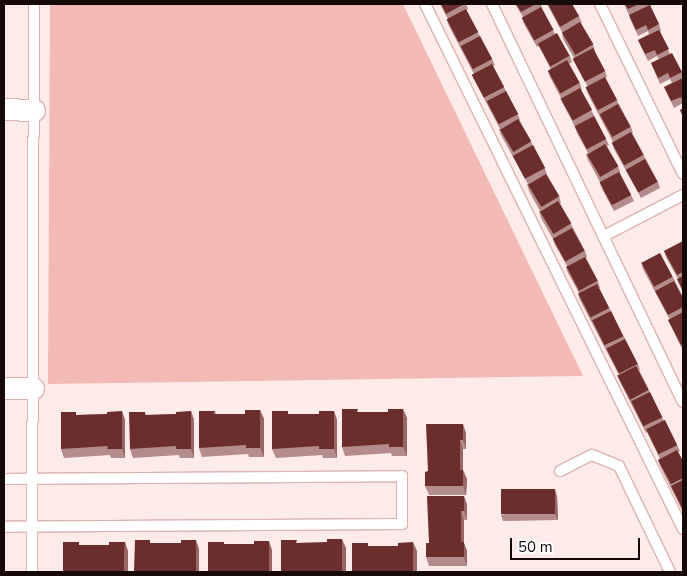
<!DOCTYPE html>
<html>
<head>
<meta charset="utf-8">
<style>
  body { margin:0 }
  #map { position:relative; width:687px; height:576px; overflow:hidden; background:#fdebea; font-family:"Nunito Sans",sans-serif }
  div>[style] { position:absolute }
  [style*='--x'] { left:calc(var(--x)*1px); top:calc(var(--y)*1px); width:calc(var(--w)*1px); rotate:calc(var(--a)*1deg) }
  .green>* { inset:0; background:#f3b9b4 }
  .roads { filter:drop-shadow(1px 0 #dcb3af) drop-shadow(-1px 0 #dcb3af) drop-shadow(0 1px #dcb3af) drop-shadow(0 -1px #dcb3af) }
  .service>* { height:10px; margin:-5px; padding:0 5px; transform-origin:5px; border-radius:5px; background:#fff }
  .minor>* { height:21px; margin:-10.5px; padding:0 10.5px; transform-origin:10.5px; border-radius:10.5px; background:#fff }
  .wall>* { inset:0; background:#b48c8b }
  .shaded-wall>* { inset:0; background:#986765 }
  .building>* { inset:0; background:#6c2e2c; transform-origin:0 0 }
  span { translate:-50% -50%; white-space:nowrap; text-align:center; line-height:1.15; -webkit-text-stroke:5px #fff; paint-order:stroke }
  .frame { position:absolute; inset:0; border:5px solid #160908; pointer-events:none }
  .scale { position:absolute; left:510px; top:538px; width:130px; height:22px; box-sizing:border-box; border:2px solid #160908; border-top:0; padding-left:6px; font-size:15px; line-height:18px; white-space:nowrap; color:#160908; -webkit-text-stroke:4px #fff; paint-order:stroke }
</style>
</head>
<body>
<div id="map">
  <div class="green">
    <div style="clip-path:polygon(50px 4px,403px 4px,583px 376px,48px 384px)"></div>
  </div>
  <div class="roads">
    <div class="service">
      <div style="--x:425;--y:4;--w:585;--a:63.83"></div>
      <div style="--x:492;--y:4;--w:441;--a:64.4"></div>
      <div style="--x:600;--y:4;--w:189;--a:64"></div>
      <div style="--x:604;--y:236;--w:89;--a:-27.4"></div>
      <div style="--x:560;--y:471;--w:36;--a:-27"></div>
      <div style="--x:592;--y:455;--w:29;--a:22"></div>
      <div style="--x:619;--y:466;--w:118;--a:64.3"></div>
      <div style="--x:4;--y:479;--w:398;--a:-0.4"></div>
      <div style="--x:402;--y:476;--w:48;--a:90"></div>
      <div style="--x:402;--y:524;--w:398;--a:179.6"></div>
      <div style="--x:32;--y:571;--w:567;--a:-89.8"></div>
    </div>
    <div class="minor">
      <div style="--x:4;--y:109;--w:30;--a:2"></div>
      <div style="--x:4;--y:388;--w:29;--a:0"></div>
    </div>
  </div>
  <div class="wall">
    <div style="clip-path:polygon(440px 4px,466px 4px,468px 9px,466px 10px,492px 59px,495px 65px,493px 66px,518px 114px,520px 120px,520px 121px,545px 168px,547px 175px,559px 196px,561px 203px,560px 203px,585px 251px,587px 257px,586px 258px,598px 281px,600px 288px,599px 288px,638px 364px,640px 370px,639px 370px,664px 421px,677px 445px,680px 451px,678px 452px,683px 461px,683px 512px,660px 466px,658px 460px,660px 459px,647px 432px,646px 433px,620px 382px,617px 375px,619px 375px,580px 300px,578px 294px,579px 293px,568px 273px,566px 267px,567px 266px,555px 245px,553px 239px,541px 218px,539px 211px,540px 211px,529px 191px,527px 184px,528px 184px,501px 135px,499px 129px,500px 129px,475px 81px,472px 75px,474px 74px,449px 26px,447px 20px,448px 19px)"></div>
    <div style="clip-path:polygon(515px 4px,541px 4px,542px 8px,555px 34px,570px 56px,572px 62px,569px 64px,580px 83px,582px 90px,581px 90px,606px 139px,609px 145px,607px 146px,618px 166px,620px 172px,620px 173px,634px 201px,614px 211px,602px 189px,600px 183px,600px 182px,588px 160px,586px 154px,588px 153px,577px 133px,575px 127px,563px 104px,560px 98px,561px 98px,550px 77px,548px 71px,551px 70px,539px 46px,537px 47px,524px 24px,522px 18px,523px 17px)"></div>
    <div style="clip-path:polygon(547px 4px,572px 4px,579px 16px,582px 23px,581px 23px,593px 44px,595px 51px,594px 51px,605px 71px,607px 77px,605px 78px,631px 127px,633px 133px,632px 133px,658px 182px,660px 188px,641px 198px,614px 149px,612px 143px,613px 142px,588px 94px,586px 88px,588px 87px,576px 65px,574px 58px,563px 39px,562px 32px)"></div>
    <div style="clip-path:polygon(624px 4px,651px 4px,652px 5px,650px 6px,659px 24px,661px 31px,660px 31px,670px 54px,682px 72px,683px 77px,683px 103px,674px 108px,664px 87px,672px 83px,670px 79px,660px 84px,651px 63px,659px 59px,657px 56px,648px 61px,638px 40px,649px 34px,648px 31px,638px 36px,631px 21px,629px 15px)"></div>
    <div style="clip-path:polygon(683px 241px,683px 293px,677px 279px,678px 279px,666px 257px,664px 251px)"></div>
    <div style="clip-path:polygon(641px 262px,673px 277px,683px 298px,683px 351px,671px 326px,668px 320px,670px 320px,643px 269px)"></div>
    <div style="clip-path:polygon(403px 409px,407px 418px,407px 456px,392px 456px,391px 453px,345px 456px,342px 447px,359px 412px,388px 412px)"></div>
    <div style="clip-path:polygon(260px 410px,264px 419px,264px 457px,249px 457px,248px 454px,202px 457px,199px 448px,215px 411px,216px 414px,245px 414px)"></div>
    <div style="clip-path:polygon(122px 411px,125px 420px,125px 458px,111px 458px,110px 455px,64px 458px,61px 449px,77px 415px,107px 414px)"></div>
    <div style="clip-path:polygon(191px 411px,194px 420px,194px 458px,180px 458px,179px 455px,133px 458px,130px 449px,145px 412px,146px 415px,176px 414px)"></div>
    <div style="clip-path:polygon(334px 411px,337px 420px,337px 458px,323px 458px,322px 455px,276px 458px,272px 449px,289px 414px,319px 414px)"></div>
    <div style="clip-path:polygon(466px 433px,466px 449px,463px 449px,463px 470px,467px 479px,466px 495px,429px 495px,425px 486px,428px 471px)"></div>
    <div style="clip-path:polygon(464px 496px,467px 505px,467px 520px,464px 520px,464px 543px,467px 551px,467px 566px,429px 566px,426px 557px,429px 543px)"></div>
    <div style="clip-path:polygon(557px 496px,558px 520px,503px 521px,501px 515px)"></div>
  </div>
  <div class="shaded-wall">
    <div style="clip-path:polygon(403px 409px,407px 418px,407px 456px,403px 447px)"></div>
    <div style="clip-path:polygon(260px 410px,264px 419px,264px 457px,260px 448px)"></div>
    <div style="clip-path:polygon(122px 411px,125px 420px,125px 458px,122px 449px)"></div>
    <div style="clip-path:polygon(191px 411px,194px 420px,194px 458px,191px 449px)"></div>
    <div style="clip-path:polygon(334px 411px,337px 420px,337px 458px,334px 449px)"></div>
    <div style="clip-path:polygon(463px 424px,466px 433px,466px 449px,463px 440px)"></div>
    <div style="clip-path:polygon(460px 440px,463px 449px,463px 470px,467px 479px,466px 495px,463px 486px,460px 470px)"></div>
    <div style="clip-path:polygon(555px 489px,557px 496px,558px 520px,555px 514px)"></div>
    <div style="clip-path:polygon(464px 496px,467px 505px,467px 520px,464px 511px)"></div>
    <div style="clip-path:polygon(461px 511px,464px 520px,464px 543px,467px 551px,467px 566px,464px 557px,461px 542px)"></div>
    <div style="clip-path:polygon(342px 539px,346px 548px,346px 572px,342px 572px)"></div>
    <div style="clip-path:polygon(196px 540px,199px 549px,199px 572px,196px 572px)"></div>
    <div style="clip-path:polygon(269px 541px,272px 550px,272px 572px,269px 572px)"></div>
    <div style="clip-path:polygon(125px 542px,128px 551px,128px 572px,124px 572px)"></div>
    <div style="clip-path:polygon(413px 542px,417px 551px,417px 572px,413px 572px)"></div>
  </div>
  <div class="building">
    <div style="clip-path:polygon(441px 4px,464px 4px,446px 14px)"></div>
    <div style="clip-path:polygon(516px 4px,536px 4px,521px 12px)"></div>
    <div style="clip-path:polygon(548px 4px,572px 4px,579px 16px,560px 27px)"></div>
    <div style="clip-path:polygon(625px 4px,639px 4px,628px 9px)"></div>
    <div style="clip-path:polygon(650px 5px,659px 24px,648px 30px,646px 25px,636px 30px,629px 15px)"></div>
    <div style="left:541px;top:7px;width:26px;height:22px;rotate:61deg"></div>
    <div style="left:466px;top:9px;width:26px;height:22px;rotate:62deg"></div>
    <div style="left:580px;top:22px;width:26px;height:21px;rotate:59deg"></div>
    <div style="clip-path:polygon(659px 30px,669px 49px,657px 55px,655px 50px,645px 54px,638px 40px)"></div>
    <div style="left:557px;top:33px;width:26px;height:22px;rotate:61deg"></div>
    <div style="left:480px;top:36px;width:26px;height:22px;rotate:62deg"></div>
    <div style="left:593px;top:48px;width:26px;height:23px;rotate:62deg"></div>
    <div style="clip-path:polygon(672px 53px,682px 72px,670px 78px,668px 73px,658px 78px,651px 63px)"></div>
    <div style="left:567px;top:60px;width:26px;height:22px;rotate:61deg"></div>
    <div style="left:492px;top:64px;width:26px;height:23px;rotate:62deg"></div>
    <div style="left:605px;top:77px;width:26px;height:22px;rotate:62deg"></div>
    <div style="clip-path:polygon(683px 78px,683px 102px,681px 97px,671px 101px,664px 87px)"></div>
    <div style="left:580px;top:88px;width:25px;height:22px;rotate:61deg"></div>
    <div style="left:506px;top:91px;width:26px;height:22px;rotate:62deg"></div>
    <div style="left:618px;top:104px;width:26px;height:21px;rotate:61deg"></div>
    <div style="clip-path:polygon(683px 108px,683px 117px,680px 110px)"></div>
    <div style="left:594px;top:116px;width:26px;height:22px;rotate:62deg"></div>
    <div style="left:518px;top:119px;width:26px;height:21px;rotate:59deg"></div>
    <div style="left:631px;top:132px;width:26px;height:22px;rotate:61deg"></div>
    <div style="left:605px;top:144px;width:26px;height:21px;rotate:59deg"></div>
    <div style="left:533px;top:145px;width:26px;height:23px;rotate:62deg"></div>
    <div style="left:645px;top:159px;width:26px;height:22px;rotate:61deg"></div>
    <div style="left:619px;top:172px;width:26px;height:22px;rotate:62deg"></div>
    <div style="left:546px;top:174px;width:26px;height:21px;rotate:59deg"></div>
    <div style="left:558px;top:201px;width:26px;height:21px;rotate:59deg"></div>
    <div style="left:572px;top:228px;width:26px;height:22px;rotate:61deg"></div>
    <div style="clip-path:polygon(683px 241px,683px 272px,677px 275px,664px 251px)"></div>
    <div style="left:660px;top:253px;width:27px;height:21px;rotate:62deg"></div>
    <div style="left:585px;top:257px;width:27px;height:21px;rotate:62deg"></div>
    <div style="clip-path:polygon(683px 276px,683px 291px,677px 279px)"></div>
    <div style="clip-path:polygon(674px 281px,683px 298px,683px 307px,668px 315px,655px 291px)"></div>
    <div style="left:597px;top:284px;width:27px;height:21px;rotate:63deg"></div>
    <div style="left:611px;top:311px;width:28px;height:21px;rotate:64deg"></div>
    <div style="clip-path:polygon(683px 312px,683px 343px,681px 345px,668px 320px)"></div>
    <div style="left:625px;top:339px;width:28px;height:21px;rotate:63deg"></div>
    <div style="left:636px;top:366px;width:27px;height:21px;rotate:62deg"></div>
    <div style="left:650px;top:392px;width:28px;height:21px;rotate:64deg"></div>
    <div style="clip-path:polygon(342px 409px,358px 409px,357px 412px,388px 412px,388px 409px,403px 409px,403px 447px,389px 447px,389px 444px,342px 447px)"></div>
    <div style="clip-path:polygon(245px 410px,260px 410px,260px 448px,246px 448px,246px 445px,199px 448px,199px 411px,215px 411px,214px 414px,245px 414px)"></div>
    <div style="clip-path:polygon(122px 411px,122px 449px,107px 449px,108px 446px,61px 449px,61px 412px,76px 412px,76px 415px,107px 414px,107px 412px)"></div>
    <div style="clip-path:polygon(191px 411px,191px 449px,176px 449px,176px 446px,130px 449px,129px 412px,145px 412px,145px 415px,176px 414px,176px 412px)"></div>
    <div style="clip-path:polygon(272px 411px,288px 411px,288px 414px,319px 414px,319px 411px,334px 411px,334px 449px,319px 449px,319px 446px,272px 449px)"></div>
    <div style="left:665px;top:420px;width:28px;height:21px;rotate:64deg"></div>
    <div style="clip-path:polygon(426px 424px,463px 424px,463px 440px,460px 440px,460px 470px,463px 470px,463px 486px,425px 486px,425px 472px,428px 471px)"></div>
    <div style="clip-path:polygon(677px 450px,683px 461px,683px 478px,671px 484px,658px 460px)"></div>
    <div style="clip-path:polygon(683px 480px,683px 510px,671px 486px)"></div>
    <div style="left:555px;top:489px;width:25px;height:54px;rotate:90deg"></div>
    <div style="clip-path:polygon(427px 496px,464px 496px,464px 511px,461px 511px,461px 542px,464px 542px,464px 557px,426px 557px,426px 543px,429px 543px)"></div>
    <div style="clip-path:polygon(327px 539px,342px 539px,342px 572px,281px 572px,281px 540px,297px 540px,296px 543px,327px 542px)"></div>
    <div style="clip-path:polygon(135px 540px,150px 540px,150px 543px,181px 543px,181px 540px,196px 540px,196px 572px,134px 572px)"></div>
    <div style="clip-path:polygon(254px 541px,269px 541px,269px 572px,208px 572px,208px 542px,224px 542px,224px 544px,254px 544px)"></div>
    <div style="clip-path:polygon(63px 542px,79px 542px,79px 545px,109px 545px,109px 542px,125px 542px,124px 572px,63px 572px)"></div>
    <div style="clip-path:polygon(413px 542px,413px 572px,352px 572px,352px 543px,368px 543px,368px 546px,398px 546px,398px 543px)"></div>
  </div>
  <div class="frame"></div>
  <div class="scale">50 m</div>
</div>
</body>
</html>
